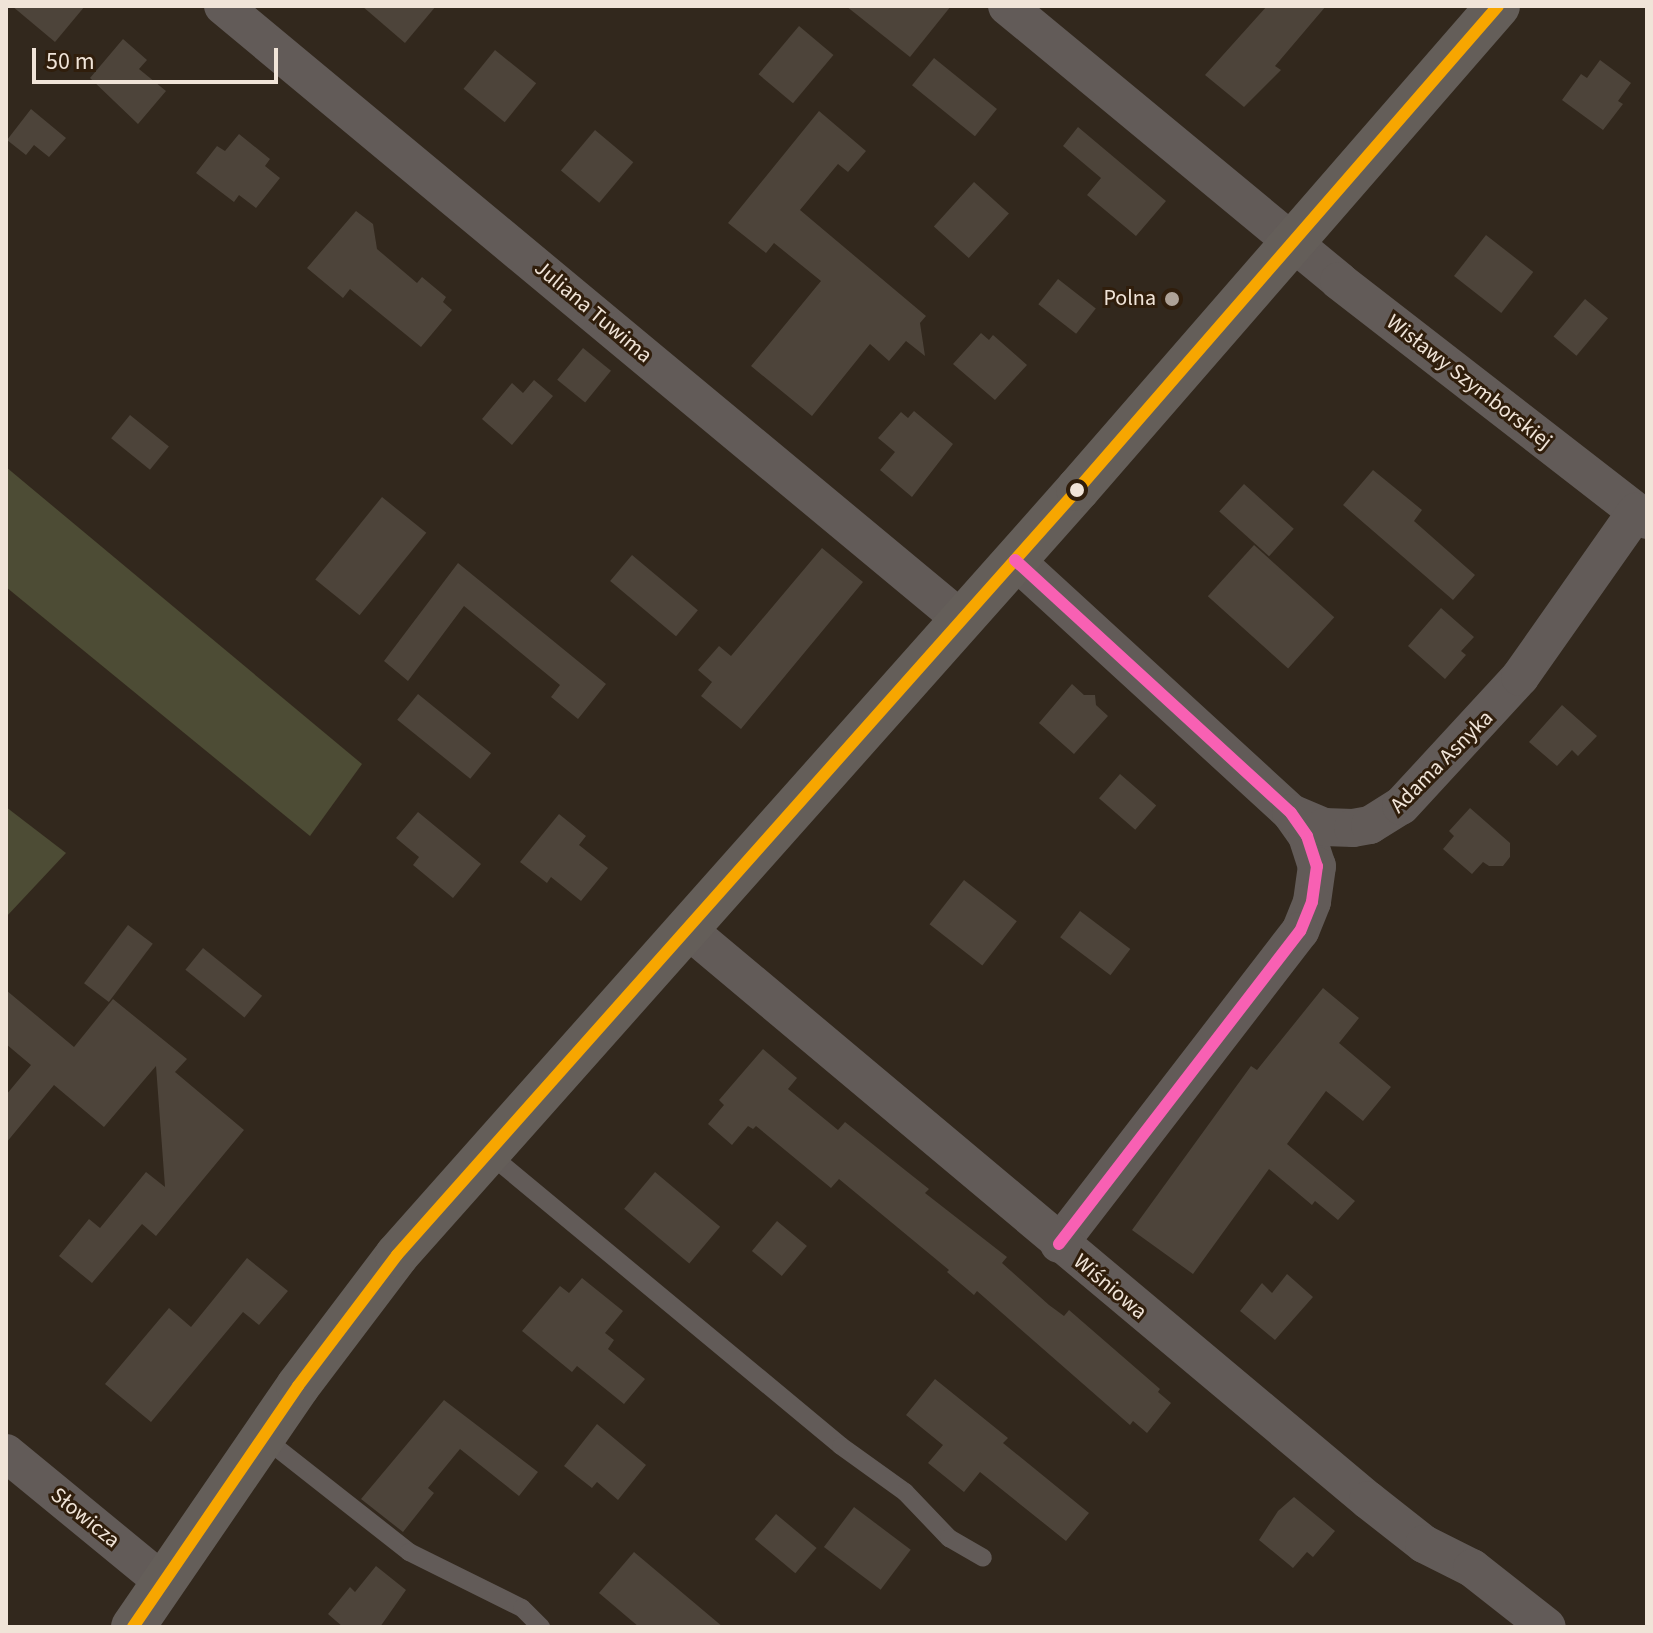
<!DOCTYPE html>
<html>
<head>
<meta charset="utf-8">
<style>
  body { margin:0 }
  #map { position:relative; width:1653px; height:1633px; overflow:hidden; background:#32281d; font-family:"Source Sans 3",sans-serif }
  div>[style] { position:absolute }
  [style*='--x'] { left:calc(var(--x)*1px); top:calc(var(--y)*1px); width:calc(var(--w)*1px); rotate:calc(var(--a)*1deg) }
  .green>* { inset:0; background:#4d4c35 }
  .building>* { inset:0; background:#4d443a; transform-origin:0 0 }
  .lane>* { height:18px; margin:-9px; padding:0 9px; transform-origin:9px; border-radius:9px; background:#625b58 }
  .street>* { height:38px; margin:-19px; padding:0 19px; transform-origin:19px; border-radius:19px; background:#625b58 }
  .secondary>* { height:44px; margin:-22px; padding:0 22px; transform-origin:22px; border-radius:22px; background:#645e59 }
  .bus-1>* { height:12px; margin:-6px; padding:0 6px; transform-origin:6px; border-radius:6px; background:#f7a600 }
  .bus-2>* { height:12px; margin:-6px; padding:0 6px; transform-origin:6px; border-radius:6px; background:#f860b3 }
  .dots>* { width:22px; height:22px; translate:-50% -50%; box-sizing:border-box; border:4px solid #301e0c; border-radius:50% }
  span { translate:-50% -50%; white-space:nowrap; text-align:center; line-height:1.15; -webkit-text-stroke:6px #301e0c; paint-order:stroke }
  .poi-label { font-size:22px; color:#f0e4d8 }
  .right { translate:-100% -50%; text-align:right }
  .street-label { font-size:22px; color:#f0e4d8 }
  .frame { position:absolute; inset:0; border:8px solid #f0e4d8; pointer-events:none }
  .scale { position:absolute; left:32px; top:48px; width:246px; height:36px; box-sizing:border-box; border:4px solid #f0e4d8; border-top:0; padding-left:10px; font-size:24px; line-height:28px; white-space:nowrap; color:#f0e4d8; -webkit-text-stroke:6px #301e0c; paint-order:stroke }
</style>
</head>
<body>
<div id="map">
  <div class="green">
    <div style="clip-path:polygon(6px 467px,362px 764px,310px 836px,6px 587px)"></div>
    <div style="clip-path:polygon(6px 807px,66px 853px,6px 917px)"></div>
  </div>
  <div class="building">
    <div style="clip-path:polygon(12px 6px,85px 6px,55px 42px)"></div>
    <div style="clip-path:polygon(362px 6px,436px 6px,405px 43px)"></div>
    <div style="clip-path:polygon(846px 6px,951px 6px,910px 57px)"></div>
    <div style="clip-path:polygon(1267px 6px,1326px 6px,1275px 66px,1281px 70px,1244px 107px,1205px 75px)"></div>
    <div style="left:799px;top:26px;width:45px;height:63px;rotate:40deg"></div>
    <div style="clip-path:polygon(123px 39px,147px 60px,139px 69px,166px 91px,138px 124px,90px 78px)"></div>
    <div style="left:495px;top:50px;width:53px;height:50px;rotate:39deg"></div>
    <div style="left:934px;top:58px;width:81px;height:35px;rotate:39deg"></div>
    <div style="clip-path:polygon(1600px 60px,1631px 83px,1618px 101px,1623px 104px,1603px 130px,1562px 100px,1581px 74px,1587px 78px)"></div>
    <div style="clip-path:polygon(31px 109px,66px 138px,49px 157px,34px 145px,26px 155px,7px 140px)"></div>
    <div style="clip-path:polygon(819px 111px,866px 151px,848px 172px,838px 164px,800px 210px,926px 316px,920px 323px,925px 356px,906px 341px,889px 361px,870px 344px,812px 416px,751px 366px,821px 281px,774px 243px,766px 253px,728px 223px)"></div>
    <div style="clip-path:polygon(1078px 127px,1166px 201px,1136px 236px,1087px 195px,1101px 178px,1063px 146px)"></div>
    <div style="left:595px;top:130px;width:50px;height:53px;rotate:40deg"></div>
    <div style="clip-path:polygon(239px 134px,270px 159px,265px 166px,280px 178px,256px 208px,239px 195px,234px 202px,196px 173px,217px 146px,225px 151px)"></div>
    <div style="left:974px;top:182px;width:47px;height:60px;rotate:42deg"></div>
    <div style="clip-path:polygon(356px 211px,373px 224px,377px 249px,417px 283px,422px 277px,446px 297px,443px 302px,452px 310px,421px 347px,350px 289px,343px 298px,307px 268px)"></div>
    <div style="left:1486px;top:235px;width:60px;height:52px;rotate:38deg"></div>
    <div style="left:1058px;top:279px;width:48px;height:32px;rotate:38deg"></div>
    <div style="left:1585px;top:299px;width:30px;height:49px;rotate:40deg"></div>
    <div style="clip-path:polygon(981px 333px,989px 340px,993px 335px,1027px 365px,995px 400px,953px 364px)"></div>
    <div style="left:583px;top:348px;width:36px;height:41px;rotate:39deg"></div>
    <div style="clip-path:polygon(534px 380px,553px 396px,512px 445px,482px 419px,512px 383px,523px 393px)"></div>
    <div style="clip-path:polygon(914px 411px,953px 444px,912px 497px,880px 470px,895px 452px,878px 438px,901px 412px,908px 418px)"></div>
    <div style="left:130px;top:415px;width:50px;height:30px;rotate:39deg"></div>
    <div style="clip-path:polygon(1373px 470px,1422px 510px,1414px 521px,1475px 575px,1453px 600px,1343px 505px)"></div>
    <div style="left:1244px;top:484px;width:67px;height:37px;rotate:42deg"></div>
    <div style="left:382px;top:497px;width:57px;height:106px;rotate:39deg"></div>
    <div style="left:1254px;top:545px;width:108px;height:69px;rotate:42deg"></div>
    <div style="clip-path:polygon(822px 548px,863px 582px,741px 729px,701px 696px,712px 682px,698px 670px,719px 646px,731px 656px)"></div>
    <div style="left:632px;top:555px;width:86px;height:34px;rotate:40deg"></div>
    <div style="clip-path:polygon(458px 563px,606px 684px,578px 719px,551px 697px,560px 685px,464px 606px,408px 681px,384px 661px)"></div>
    <div style="clip-path:polygon(1441px 608px,1474px 637px,1461px 651px,1466px 655px,1445px 679px,1408px 646px)"></div>
    <div style="clip-path:polygon(1072px 684px,1084px 695px,1095px 695px,1096px 705px,1108px 716px,1074px 754px,1039px 723px)"></div>
    <div style="left:418px;top:694px;width:94px;height:33px;rotate:39deg"></div>
    <div style="clip-path:polygon(1562px 705px,1597px 736px,1578px 756px,1572px 750px,1557px 766px,1529px 742px)"></div>
    <div style="left:1120px;top:774px;width:48px;height:32px;rotate:41deg"></div>
    <div style="clip-path:polygon(1470px 808px,1510px 843px,1510px 857px,1503px 866px,1489px 866px,1483px 862px,1472px 874px,1443px 849px,1454px 836px,1449px 831px)"></div>
    <div style="clip-path:polygon(418px 812px,481px 864px,453px 898px,413px 865px,419px 857px,396px 838px)"></div>
    <div style="clip-path:polygon(559px 814px,586px 836px,579px 845px,608px 868px,581px 901px,551px 877px,547px 883px,520px 862px)"></div>
    <div style="left:964px;top:880px;width:67px;height:56px;rotate:38deg"></div>
    <div style="left:1080px;top:911px;width:63px;height:33px;rotate:37deg"></div>
    <div style="left:128px;top:925px;width:31px;height:73px;rotate:37deg"></div>
    <div style="left:203px;top:948px;width:76px;height:28px;rotate:39deg"></div>
    <div style="clip-path:polygon(1323px 988px,1359px 1018px,1339px 1043px,1391px 1087px,1363px 1121px,1326px 1091px,1287px 1144px,1355px 1201px,1338px 1220px,1315px 1201px,1312px 1205px,1269px 1169px,1193px 1274px,1132px 1230px,1251px 1066px,1257px 1070px)"></div>
    <div style="clip-path:polygon(6px 990px,74px 1047px,113px 999px,187px 1059px,175px 1072px,244px 1130px,156px 1236px,142px 1224px,92px 1283px,59px 1256px,89px 1219px,100px 1228px,146px 1172px,165px 1187px,156px 1066px,104px 1127px,54px 1085px,6px 1143px,6px 1095px,31px 1065px,6px 1044px)"></div>
    <div style="clip-path:polygon(763px 1049px,797px 1078px,788px 1089px,838px 1130px,845px 1122px,905px 1170px,929px 1189px,925px 1193px,1007px 1257px,1002px 1263px,1049px 1305px,1064px 1316px,1069px 1310px,1160px 1389px,1158px 1392px,1171px 1403px,1147px 1433px,1133px 1421px,1130px 1425px,977px 1291px,974px 1295px,947px 1272px,949px 1270px,839px 1179px,831px 1188px,756px 1126px,753px 1129px,748px 1126px,732px 1145px,708px 1124px,724px 1105px,719px 1100px)"></div>
    <div style="left:655px;top:1172px;width:85px;height:48px;rotate:40deg"></div>
    <div style="left:777px;top:1221px;width:39px;height:39px;rotate:40deg"></div>
    <div style="clip-path:polygon(247px 1258px,288px 1291px,259px 1325px,243px 1312px,151px 1422px,105px 1384px,169px 1308px,191px 1327px)"></div>
    <div style="clip-path:polygon(1287px 1274px,1313px 1297px,1275px 1340px,1240px 1311px,1262px 1283px,1272px 1293px)"></div>
    <div style="clip-path:polygon(582px 1278px,623px 1311px,605px 1333px,614px 1340px,608px 1349px,645px 1379px,624px 1404px,577px 1366px,572px 1372px,522px 1331px,560px 1286px,569px 1293px)"></div>
    <div style="clip-path:polygon(935px 1379px,1008px 1438px,1003px 1443px,1089px 1513px,1066px 1541px,980px 1472px,964px 1492px,928px 1463px,943px 1445px,906px 1415px)"></div>
    <div style="clip-path:polygon(444px 1400px,538px 1472px,519px 1496px,460px 1449px,428px 1488px,434px 1493px,403px 1532px,361px 1499px)"></div>
    <div style="clip-path:polygon(597px 1424px,646px 1465px,618px 1500px,597px 1482px,592px 1488px,564px 1466px)"></div>
    <div style="clip-path:polygon(1294px 1497px,1335px 1531px,1313px 1557px,1307px 1552px,1293px 1568px,1259px 1540px,1278px 1511px)"></div>
    <div style="left:854px;top:1507px;width:71px;height:50px;rotate:37deg"></div>
    <div style="left:776px;top:1514px;width:53px;height:33px;rotate:40deg"></div>
    <div style="clip-path:polygon(634px 1552px,723px 1627px,639px 1627px,599px 1593px)"></div>
    <div style="clip-path:polygon(376px 1566px,406px 1590px,380px 1627px,343px 1627px,328px 1614px,350px 1587px,355px 1592px)"></div>
  </div>
  <div class="lane">
    <div style="--x:487;--y:1152;--w:460;--a:39.7"></div>
    <div style="--x:841;--y:1446;--w:79;--a:35.7"></div>
    <div style="--x:905;--y:1492;--w:64;--a:46.3"></div>
    <div style="--x:949;--y:1538;--w:39;--a:30"></div>
    <div style="--x:263;--y:1437;--w:186;--a:38.2"></div>
    <div style="--x:409;--y:1552;--w:126;--a:26.4"></div>
    <div style="--x:522;--y:1608;--w:27;--a:45"></div>
  </div>
  <div class="street">
    <div style="--x:223;--y:6;--w:961;--a:39.72"></div>
    <div style="--x:1007;--y:6;--w:431;--a:39.6"></div>
    <div style="--x:1339;--y:281;--w:390;--a:37.8"></div>
    <div style="--x:1015;--y:560;--w:374;--a:42.5"></div>
    <div style="--x:1291;--y:813;--w:28;--a:55"></div>
    <div style="--x:1307;--y:836;--w:32;--a:72"></div>
    <div style="--x:1317;--y:866;--w:36;--a:98"></div>
    <div style="--x:1312;--y:902;--w:31;--a:112"></div>
    <div style="--x:1300;--y:931;--w:395;--a:127.6"></div>
    <div style="--x:1291;--y:813;--w:36;--a:23"></div>
    <div style="--x:1324;--y:827;--w:29;--a:2"></div>
    <div style="--x:1353;--y:828;--w:17;--a:-10"></div>
    <div style="--x:1370;--y:825;--w:36;--a:-32"></div>
    <div style="--x:1401;--y:806;--w:176;--a:-47.3"></div>
    <div style="--x:1520;--y:677;--w:202;--a:-54.9"></div>
    <div style="--x:687;--y:929;--w:889;--a:39.98"></div>
    <div style="--x:1368;--y:1500;--w:71;--a:38.2"></div>
    <div style="--x:1424;--y:1544;--w:54;--a:26.6"></div>
    <div style="--x:1472;--y:1568;--w:95;--a:38.2"></div>
    <div style="--x:6;--y:1453;--w:203;--a:39.4"></div>
  </div>
  <div class="secondary">
    <div style="--x:133;--y:1627;--w:292;--a:-55.6"></div>
    <div style="--x:298;--y:1386;--w:164;--a:-52.9"></div>
    <div style="--x:397;--y:1255;--w:1025;--a:-48.36"></div>
    <div style="--x:1078;--y:489;--w:640;--a:-48.99"></div>
  </div>
  <div class="bus-1">
    <div style="--x:133;--y:1627;--w:292;--a:-55.6"></div>
    <div style="--x:298;--y:1386;--w:164;--a:-52.9"></div>
    <div style="--x:397;--y:1255;--w:1025;--a:-48.36"></div>
    <div style="--x:1078;--y:489;--w:640;--a:-48.99"></div>
  </div>
  <div class="bus-2">
    <div style="--x:1015;--y:560;--w:374;--a:42.5"></div>
    <div style="--x:1291;--y:813;--w:28;--a:55"></div>
    <div style="--x:1307;--y:836;--w:32;--a:72"></div>
    <div style="--x:1317;--y:866;--w:36;--a:98"></div>
    <div style="--x:1312;--y:902;--w:31;--a:112"></div>
    <div style="--x:1300;--y:931;--w:395;--a:127.6"></div>
  </div>
  <div class="dots">
    <div style="left:1172px;top:299px;background:#aea297"></div>
    <div style="left:1077px;top:490px;background:#f0e4d8"></div>
  </div>
  <div class="poi-label">
    <span class="right" style="left:1156px;top:299px">Polna</span>
  </div>
  <div class="street-label">
    <span style="left:593px;top:312px;rotate:40deg">Juliana Tuwima</span>
    <span style="left:1469px;top:382px;rotate:38deg">Wisławy Szymborskiej</span>
    <span style="left:1442px;top:762px;rotate:-45deg">Adama Asnyka</span>
    <span style="left:1110px;top:1287px;rotate:40deg">Wiśniowa</span>
    <span style="left:85px;top:1518px;rotate:39deg">Słowicza</span>
  </div>
  <div class="frame"></div>
  <div class="scale">50 m</div>
</div>
</body>
</html>
